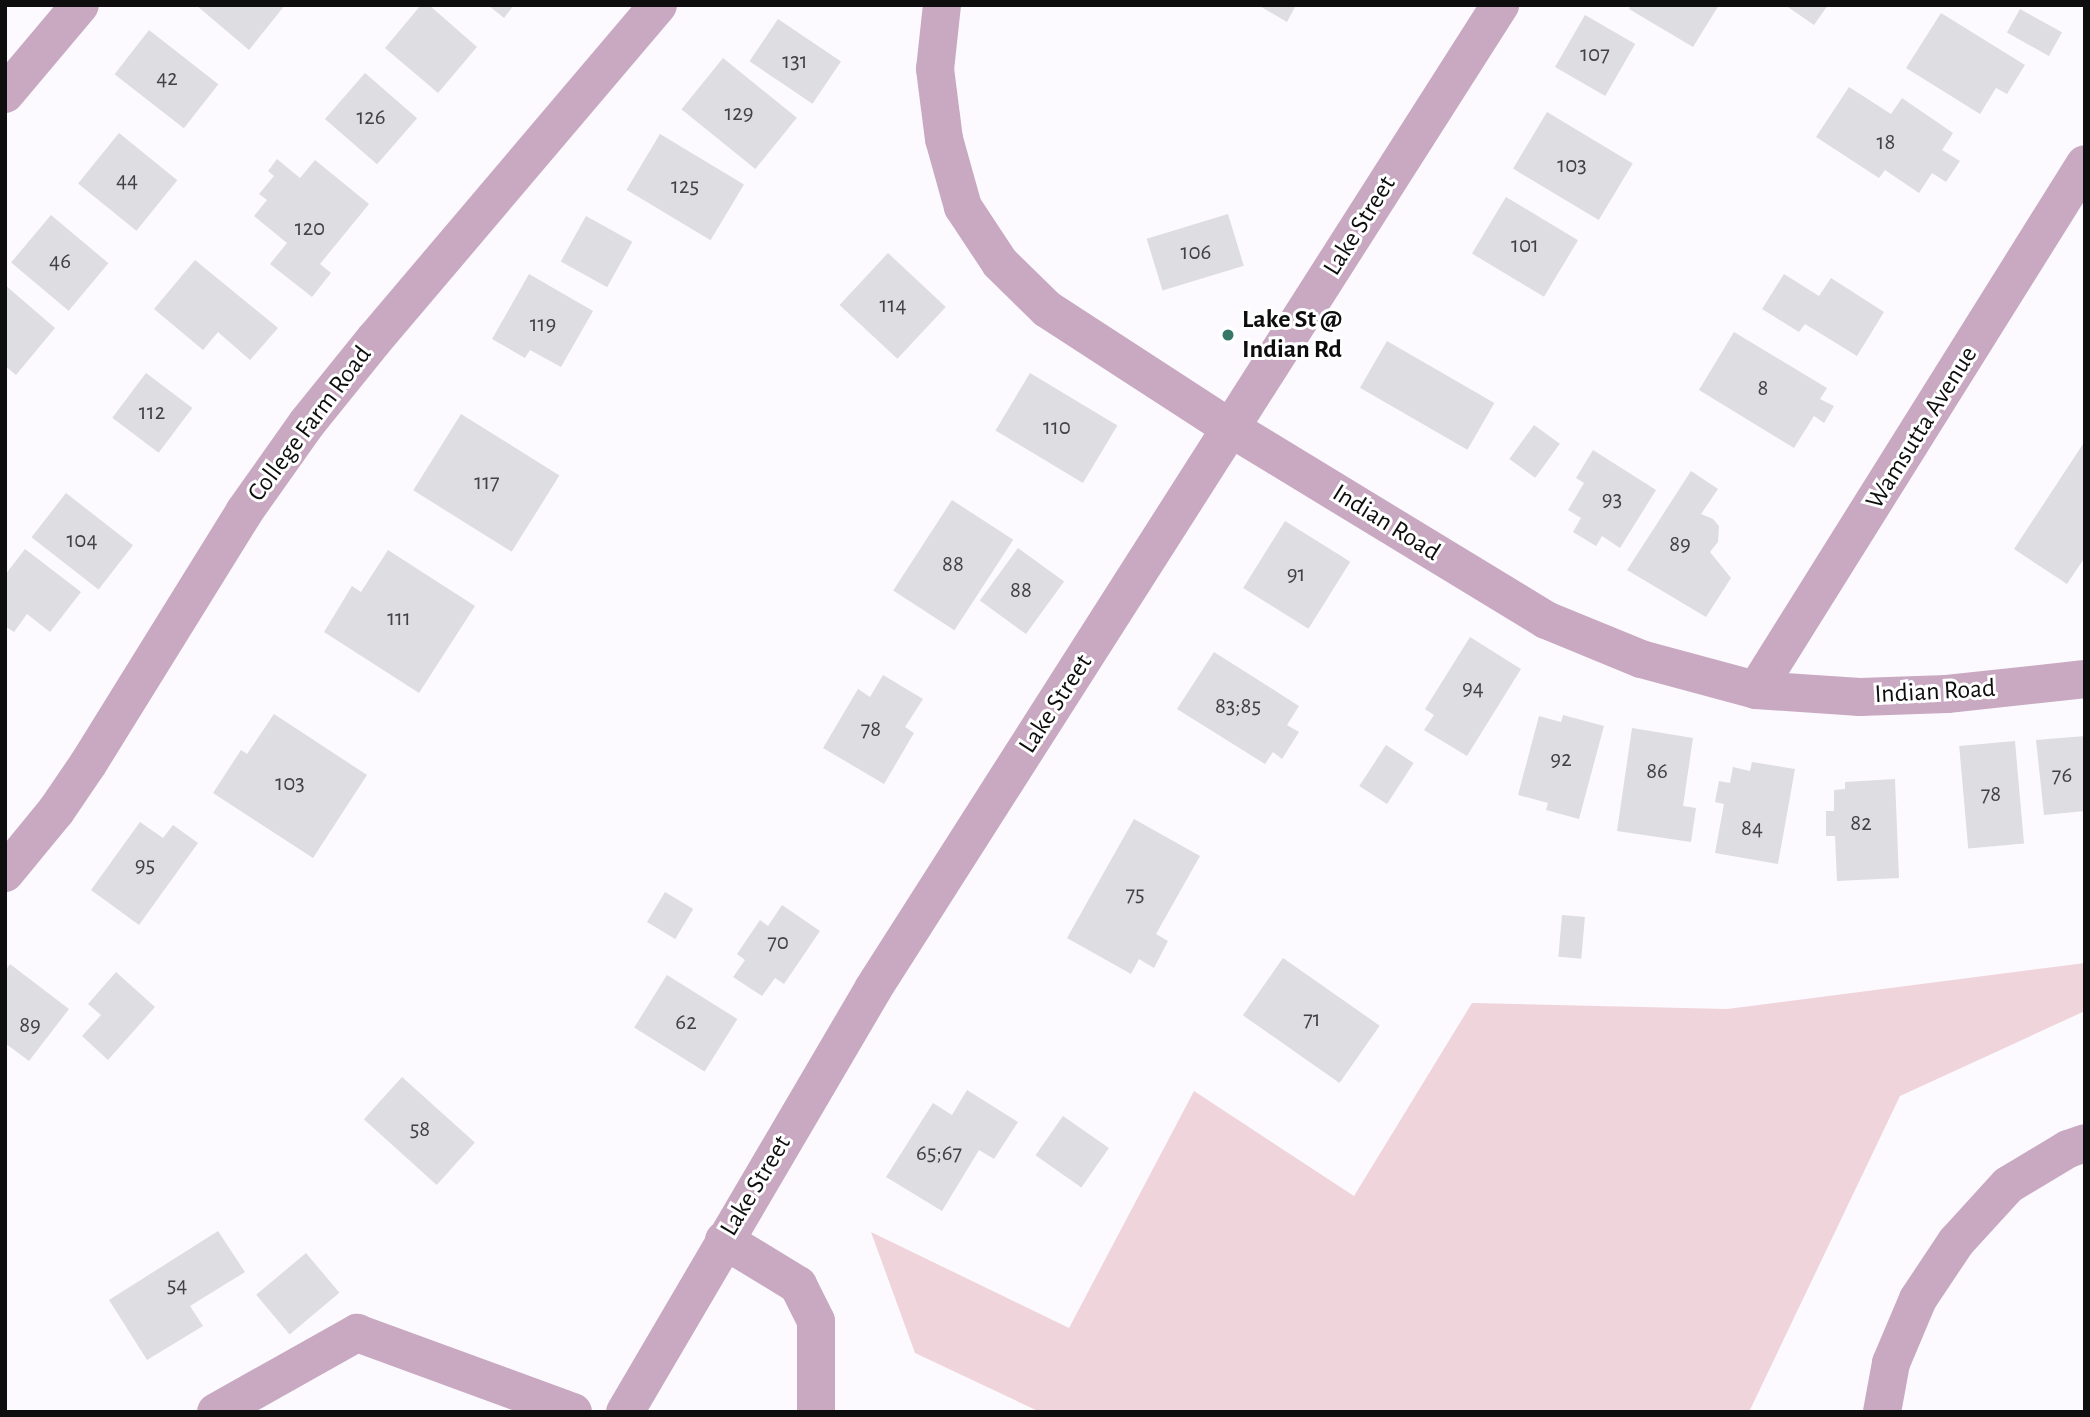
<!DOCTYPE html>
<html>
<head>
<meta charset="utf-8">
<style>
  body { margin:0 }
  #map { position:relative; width:2090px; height:1417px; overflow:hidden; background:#fcfafe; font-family:"Alegreya Sans",sans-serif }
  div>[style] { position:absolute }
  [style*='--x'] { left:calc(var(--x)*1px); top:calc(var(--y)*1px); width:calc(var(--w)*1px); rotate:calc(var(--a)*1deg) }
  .green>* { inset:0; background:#efd5db }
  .building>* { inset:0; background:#dddde2; transform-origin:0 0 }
  .minor>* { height:38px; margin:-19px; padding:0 19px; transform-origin:19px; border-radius:19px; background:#c8a9c1 }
  .dots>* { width:19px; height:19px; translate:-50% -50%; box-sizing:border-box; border:4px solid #fff; border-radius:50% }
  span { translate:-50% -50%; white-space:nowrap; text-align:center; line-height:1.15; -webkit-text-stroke:6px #fff; paint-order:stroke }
  .number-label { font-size:23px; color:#424244 }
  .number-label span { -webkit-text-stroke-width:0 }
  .street-label { font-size:26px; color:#0e0e0f }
  .poi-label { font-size:26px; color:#0e0e0f; font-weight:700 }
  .left { translate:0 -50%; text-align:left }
  .frame { position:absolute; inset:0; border:7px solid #0e0e0f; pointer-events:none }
</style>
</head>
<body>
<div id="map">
  <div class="green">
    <div style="clip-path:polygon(2085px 963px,2085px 1011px,1900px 1096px,1749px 1412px,1040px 1412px,915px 1353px,871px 1232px,1069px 1328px,1194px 1091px,1354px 1196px,1472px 1003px,1727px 1009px)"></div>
  </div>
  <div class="building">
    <div style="clip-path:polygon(196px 5px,285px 5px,249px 50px)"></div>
    <div style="clip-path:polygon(421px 5px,429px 5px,477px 47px,438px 93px,385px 48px)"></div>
    <div style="clip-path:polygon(488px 5px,514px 5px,504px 18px)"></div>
    <div style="clip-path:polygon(1258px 5px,1296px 5px,1287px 22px)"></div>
    <div style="clip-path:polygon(1631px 5px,1719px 5px,1693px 47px,1629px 9px)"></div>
    <div style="clip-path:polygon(1785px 5px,1828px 5px,1814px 25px)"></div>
    <div style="left:2020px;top:9px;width:48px;height:27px;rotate:29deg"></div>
    <div style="clip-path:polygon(1941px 13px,2025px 65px,2007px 94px,1996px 88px,1980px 114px,1906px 68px)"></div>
    <div style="left:1585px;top:15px;width:58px;height:60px;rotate:30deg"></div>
    <div style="left:778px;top:19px;width:76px;height:51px;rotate:34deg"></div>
    <div style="left:149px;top:30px;width:88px;height:56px;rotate:38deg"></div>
    <div style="left:723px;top:58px;width:95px;height:66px;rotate:39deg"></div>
    <div style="left:365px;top:73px;width:69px;height:61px;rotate:41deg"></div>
    <div style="clip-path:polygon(1849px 87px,1891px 114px,1902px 98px,1953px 133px,1942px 150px,1960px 161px,1946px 182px,1932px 173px,1919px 193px,1885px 170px,1879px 178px,1816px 137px)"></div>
    <div style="left:1547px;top:112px;width:100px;height:66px;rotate:31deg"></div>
    <div style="left:119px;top:133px;width:75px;height:65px;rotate:39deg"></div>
    <div style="left:660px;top:134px;width:98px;height:65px;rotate:31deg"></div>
    <div style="clip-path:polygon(277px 159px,300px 178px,315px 160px,369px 204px,320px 264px,331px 273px,312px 297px,270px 264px,287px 243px,254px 216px,267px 200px,259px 194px,274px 176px,268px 171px)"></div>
    <div style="left:1506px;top:197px;width:84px;height:66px;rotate:31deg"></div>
    <div style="left:1228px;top:214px;width:54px;height:85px;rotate:73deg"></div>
    <div style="left:51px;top:215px;width:75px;height:62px;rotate:40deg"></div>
    <div style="left:586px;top:216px;width:53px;height:52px;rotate:29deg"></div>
    <div style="left:888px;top:253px;width:79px;height:71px;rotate:43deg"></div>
    <div style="clip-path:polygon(195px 260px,278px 328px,250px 360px,218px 332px,203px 350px,154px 309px)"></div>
    <div style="clip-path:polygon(529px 274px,593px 311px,561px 367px,530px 350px,525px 358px,492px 339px)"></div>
    <div style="clip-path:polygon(1784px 274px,1819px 296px,1831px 278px,1884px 312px,1857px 356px,1805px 324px,1799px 332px,1762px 309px)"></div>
    <div style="clip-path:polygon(5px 285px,55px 328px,16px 375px,5px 366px)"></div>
    <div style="clip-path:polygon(1734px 332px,1827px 388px,1820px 399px,1834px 406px,1824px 423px,1814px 416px,1794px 448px,1699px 390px)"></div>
    <div style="left:1387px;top:341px;width:124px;height:54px;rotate:30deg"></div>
    <div style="left:146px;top:373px;width:58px;height:56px;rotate:37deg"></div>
    <div style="left:1030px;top:373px;width:102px;height:67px;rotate:31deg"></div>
    <div style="left:461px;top:414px;width:116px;height:90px;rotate:32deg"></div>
    <div style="left:1534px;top:425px;width:32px;height:42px;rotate:36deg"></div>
    <div style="clip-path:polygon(2085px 441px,2085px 557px,2067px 584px,2014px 549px)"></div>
    <div style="clip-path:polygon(1593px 450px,1656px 490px,1620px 548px,1602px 536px,1596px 546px,1573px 532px,1581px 518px,1568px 510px,1584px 483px,1576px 478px)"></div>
    <div style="clip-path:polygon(1691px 471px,1718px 489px,1701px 514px,1713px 519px,1719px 526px,1718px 542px,1710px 552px,1731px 578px,1706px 617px,1627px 570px)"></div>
    <div style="left:66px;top:493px;width:85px;height:56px;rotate:38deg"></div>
    <div style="left:952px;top:500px;width:73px;height:108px;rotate:33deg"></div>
    <div style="left:1285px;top:521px;width:77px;height:79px;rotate:32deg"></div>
    <div style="left:1018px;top:548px;width:57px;height:65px;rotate:36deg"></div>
    <div style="clip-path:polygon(25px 549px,81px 592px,50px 632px,27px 614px,14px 632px,5px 626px,5px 575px)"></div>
    <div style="clip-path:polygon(388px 550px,475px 606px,419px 693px,324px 632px,352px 586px,361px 592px)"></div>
    <div style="clip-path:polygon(1470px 637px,1521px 669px,1467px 756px,1424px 730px,1434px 715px,1425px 709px)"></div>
    <div style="clip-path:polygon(1214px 652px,1299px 706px,1287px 725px,1299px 732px,1282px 759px,1273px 752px,1265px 764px,1177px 709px)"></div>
    <div style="clip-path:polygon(883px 675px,923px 699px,905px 727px,914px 733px,884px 784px,823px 748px,858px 689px,870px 697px)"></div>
    <div style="clip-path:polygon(274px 714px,367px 775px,313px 858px,213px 793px,241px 750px,247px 754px)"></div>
    <div style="clip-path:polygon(1563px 715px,1604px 726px,1579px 819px,1546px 810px,1548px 803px,1518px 795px,1539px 716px,1561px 722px)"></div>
    <div style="clip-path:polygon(1632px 728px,1693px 738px,1683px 806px,1696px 808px,1691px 842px,1617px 831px)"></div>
    <div style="clip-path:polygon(2085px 736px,2085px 811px,2044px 815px,2036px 740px)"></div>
    <div style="left:2015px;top:741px;width:103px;height:56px;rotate:85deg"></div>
    <div style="left:1386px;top:745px;width:33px;height:49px;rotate:33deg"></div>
    <div style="clip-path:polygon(1752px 762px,1795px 769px,1778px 864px,1715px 853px,1724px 804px,1715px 802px,1719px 781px,1730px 783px,1733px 767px,1750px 771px)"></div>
    <div style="clip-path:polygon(1895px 779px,1899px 878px,1837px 881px,1835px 836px,1826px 836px,1826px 811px,1834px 811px,1834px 790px,1845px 789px,1845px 782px)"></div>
    <div style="clip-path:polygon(1134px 819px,1200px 856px,1156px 934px,1168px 941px,1154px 968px,1139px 959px,1131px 974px,1067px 938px)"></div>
    <div style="clip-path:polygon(140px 822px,163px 838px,173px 825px,198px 843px,139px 925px,91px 890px)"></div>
    <div style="left:665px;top:892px;width:33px;height:35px;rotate:31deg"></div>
    <div style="clip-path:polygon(782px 905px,820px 931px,784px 984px,775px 978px,762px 996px,733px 977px,745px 960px,737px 954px,760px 920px,768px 926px)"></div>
    <div style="left:1562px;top:915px;width:23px;height:42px;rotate:5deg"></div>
    <div style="left:1283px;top:958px;width:118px;height:70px;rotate:35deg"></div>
    <div style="clip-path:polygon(10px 964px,69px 1009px,29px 1061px,5px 1043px,5px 971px)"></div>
    <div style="clip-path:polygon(116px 972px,155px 1007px,108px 1060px,82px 1036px,101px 1015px,88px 1004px)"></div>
    <div style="left:667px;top:975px;width:83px;height:62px;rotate:32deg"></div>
    <div style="left:402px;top:1077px;width:98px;height:57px;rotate:42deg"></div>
    <div style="clip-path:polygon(967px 1090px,1018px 1122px,994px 1159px,979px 1150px,942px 1211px,886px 1177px,933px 1103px,952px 1115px)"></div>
    <div style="left:1063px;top:1116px;width:56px;height:48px;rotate:35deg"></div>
    <div style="clip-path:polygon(218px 1231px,245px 1272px,190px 1306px,203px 1326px,147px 1360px,109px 1300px)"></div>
    <div style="left:306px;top:1253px;width:52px;height:65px;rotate:50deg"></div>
  </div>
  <div class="minor">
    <div style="--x:942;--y:5;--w:64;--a:96.2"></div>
    <div style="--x:935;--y:69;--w:71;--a:82.7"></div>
    <div style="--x:944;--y:139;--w:71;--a:74.4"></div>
    <div style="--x:963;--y:207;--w:67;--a:56.5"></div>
    <div style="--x:1000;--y:263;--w:66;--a:44.4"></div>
    <div style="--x:1047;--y:309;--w:221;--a:33"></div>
    <div style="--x:1232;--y:429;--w:368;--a:31.3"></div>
    <div style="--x:1546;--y:620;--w:103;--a:22.3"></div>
    <div style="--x:1641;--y:659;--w:119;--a:15.1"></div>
    <div style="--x:1756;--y:690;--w:104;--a:3.9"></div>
    <div style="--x:1860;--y:697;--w:87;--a:-2"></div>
    <div style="--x:1947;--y:694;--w:139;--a:-6.2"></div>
    <div style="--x:5;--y:94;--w:116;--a:-49.9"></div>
    <div style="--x:1756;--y:690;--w:620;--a:-57.98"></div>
    <div style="--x:5;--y:873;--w:80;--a:-50.6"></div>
    <div style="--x:56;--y:811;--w:57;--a:-55.8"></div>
    <div style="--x:88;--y:764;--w:296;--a:-58.2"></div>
    <div style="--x:244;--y:512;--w:109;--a:-54.7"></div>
    <div style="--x:307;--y:423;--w:107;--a:-51.1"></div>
    <div style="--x:374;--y:340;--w:439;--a:-49.7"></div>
    <div style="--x:724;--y:1240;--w:87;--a:31.3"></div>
    <div style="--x:798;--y:1285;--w:40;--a:63.4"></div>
    <div style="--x:816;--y:1321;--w:91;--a:90"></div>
    <div style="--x:216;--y:1412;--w:162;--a:-29.3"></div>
    <div style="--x:357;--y:1333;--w:230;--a:20.1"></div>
    <div style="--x:625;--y:1412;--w:490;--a:-59.6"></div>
    <div style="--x:873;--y:989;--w:1167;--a:-57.49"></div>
    <div style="--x:1882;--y:1412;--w:50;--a:-79.6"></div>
    <div style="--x:1891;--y:1363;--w:69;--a:-67.1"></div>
    <div style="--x:1918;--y:1299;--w:69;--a:-56.3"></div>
    <div style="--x:1956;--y:1242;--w:77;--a:-47.6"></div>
    <div style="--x:2008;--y:1185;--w:70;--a:-31"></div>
    <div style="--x:2068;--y:1149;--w:18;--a:-19"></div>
  </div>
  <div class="dots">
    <div style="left:1228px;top:335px;background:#377766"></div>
  </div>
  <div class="number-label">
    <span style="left:1595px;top:55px">107</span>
    <span style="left:795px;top:62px">131</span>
    <span style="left:167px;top:79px">42</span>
    <span style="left:739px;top:114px">129</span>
    <span style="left:371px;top:118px">126</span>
    <span style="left:1886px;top:143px">18</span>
    <span style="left:1572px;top:166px">103</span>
    <span style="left:127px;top:181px">44</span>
    <span style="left:685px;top:187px">125</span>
    <span style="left:310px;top:229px">120</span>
    <span style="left:1525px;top:246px">101</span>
    <span style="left:1196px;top:253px">106</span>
    <span style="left:60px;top:262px">46</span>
    <span style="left:893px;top:306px">114</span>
    <span style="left:543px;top:325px">119</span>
    <span style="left:1763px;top:389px">8</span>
    <span style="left:152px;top:413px">112</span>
    <span style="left:1057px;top:428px">110</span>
    <span style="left:487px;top:483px">117</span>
    <span style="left:1612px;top:500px">93</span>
    <span style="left:82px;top:541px">104</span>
    <span style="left:1680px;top:545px">89</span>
    <span style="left:953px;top:565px">88</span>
    <span style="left:1296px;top:575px">91</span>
    <span style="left:1021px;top:591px">88</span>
    <span style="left:399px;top:619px">111</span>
    <span style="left:1473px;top:689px">94</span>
    <span style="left:1238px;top:707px">83;85</span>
    <span style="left:871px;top:730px">78</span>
    <span style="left:1561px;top:760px">92</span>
    <span style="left:1657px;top:772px">86</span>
    <span style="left:2062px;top:776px">76</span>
    <span style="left:290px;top:784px">103</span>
    <span style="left:1991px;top:795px">78</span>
    <span style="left:1861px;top:824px">82</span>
    <span style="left:1752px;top:829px">84</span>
    <span style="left:145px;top:866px">95</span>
    <span style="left:1135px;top:895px">75</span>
    <span style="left:778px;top:943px">70</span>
    <span style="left:1312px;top:1020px">71</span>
    <span style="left:686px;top:1023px">62</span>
    <span style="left:30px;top:1026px">89</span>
    <span style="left:420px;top:1130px">58</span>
    <span style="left:939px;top:1154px">65;67</span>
    <span style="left:177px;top:1286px">54</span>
  </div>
  <div class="street-label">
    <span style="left:1360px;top:226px;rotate:-58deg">Lake Street</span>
    <span style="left:310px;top:424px;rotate:-53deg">College Farm Road</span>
    <span style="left:1922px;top:428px;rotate:-58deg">Wamsutta Avenue</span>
    <span style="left:1386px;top:523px;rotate:32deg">Indian Road</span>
    <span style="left:1935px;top:692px;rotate:-3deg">Indian Road</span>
    <span style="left:1056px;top:704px;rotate:-57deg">Lake Street</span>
    <span style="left:756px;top:1186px;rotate:-59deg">Lake Street</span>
  </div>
  <div class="poi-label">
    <span class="left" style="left:1242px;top:335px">Lake St @<br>Indian Rd</span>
  </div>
  <div class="frame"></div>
</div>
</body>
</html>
